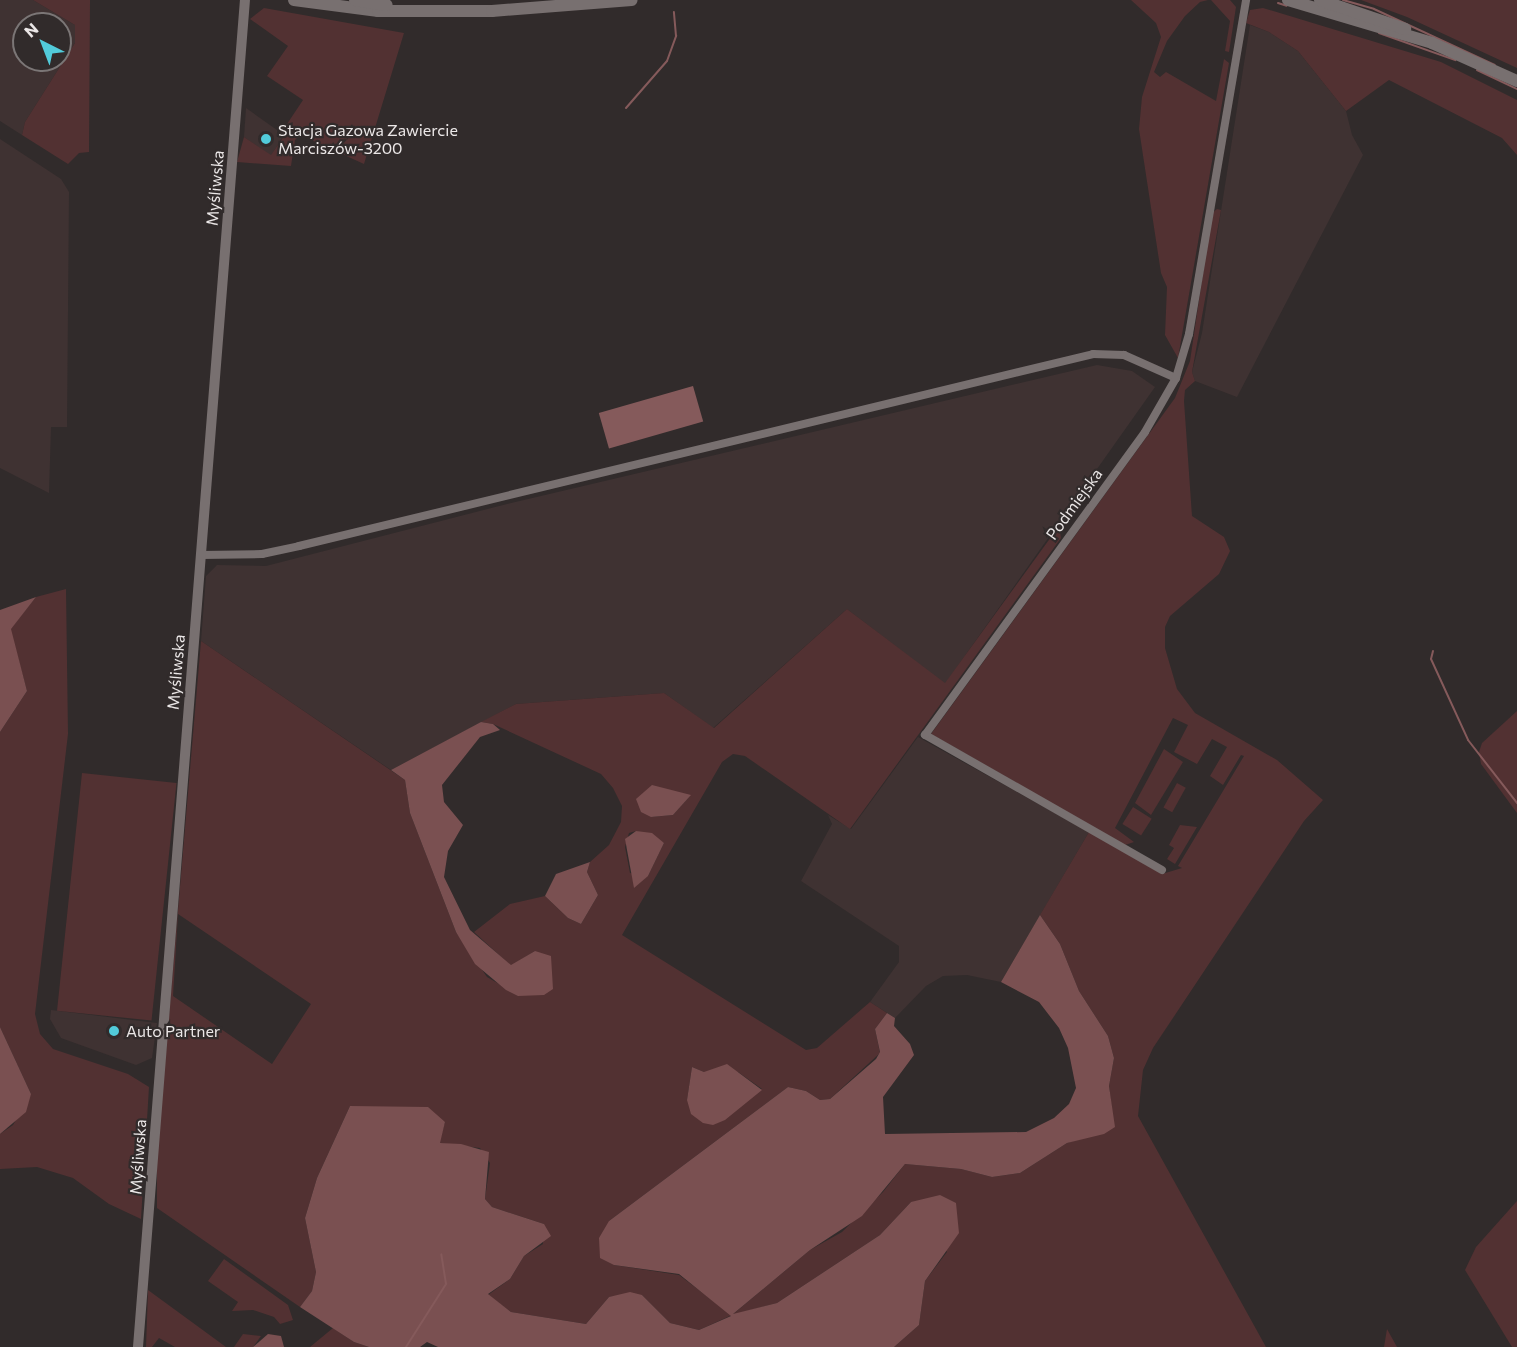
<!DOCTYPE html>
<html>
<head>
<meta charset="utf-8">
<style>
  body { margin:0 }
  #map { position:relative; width:1517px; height:1347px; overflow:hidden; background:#312b2b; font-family:Commissioner,sans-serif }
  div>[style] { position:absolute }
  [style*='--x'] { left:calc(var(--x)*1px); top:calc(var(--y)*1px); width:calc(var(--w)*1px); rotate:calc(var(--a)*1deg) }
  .built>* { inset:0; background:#3f3232 }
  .green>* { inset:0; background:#523132; transform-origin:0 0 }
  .forest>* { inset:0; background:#7a5051 }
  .water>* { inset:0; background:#855a5b; transform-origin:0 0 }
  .stream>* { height:2px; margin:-1px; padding:0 1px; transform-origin:1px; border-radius:1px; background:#855a5b }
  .minor>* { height:8px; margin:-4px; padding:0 4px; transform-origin:4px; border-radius:4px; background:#787070 }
  .tertiary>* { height:10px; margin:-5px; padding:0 5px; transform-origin:5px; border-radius:5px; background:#787070 }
  .secondary>* { height:12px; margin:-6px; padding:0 6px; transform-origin:6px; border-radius:6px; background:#787070 }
  .dots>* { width:16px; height:16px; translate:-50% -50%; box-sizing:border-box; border:3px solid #312b2b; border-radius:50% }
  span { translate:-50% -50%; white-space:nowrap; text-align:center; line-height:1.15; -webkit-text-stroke:4.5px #312b2b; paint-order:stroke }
  .poi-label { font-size:16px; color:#ebe7e7 }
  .left { translate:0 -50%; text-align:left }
  .street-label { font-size:16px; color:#ebe7e7 }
  .north { position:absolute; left:12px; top:12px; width:60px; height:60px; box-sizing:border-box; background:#312b2b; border:2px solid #7b7676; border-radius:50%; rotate:318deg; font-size:16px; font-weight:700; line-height:24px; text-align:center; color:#ebe7e7 }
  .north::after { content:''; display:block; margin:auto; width:21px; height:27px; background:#52cbda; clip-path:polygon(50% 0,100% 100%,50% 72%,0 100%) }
</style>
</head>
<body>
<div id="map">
  <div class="built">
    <div style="clip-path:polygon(evenodd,0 0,33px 0,75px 25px,75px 43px,25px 122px,22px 135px,0 121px,0 0,24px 24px,60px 24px,60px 60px,24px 60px,24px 24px)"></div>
    <div style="clip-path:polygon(1250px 25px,1269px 32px,1298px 51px,1346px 111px,1352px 135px,1363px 155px,1237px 397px,1195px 381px,1192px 372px,1202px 333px)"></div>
    <div style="clip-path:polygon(246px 108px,284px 135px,271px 156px,244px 137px)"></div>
    <div style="clip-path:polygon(0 139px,61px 179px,69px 192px,67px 427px,51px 427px,49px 493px,0 468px)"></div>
    <div style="clip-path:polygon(1097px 365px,1132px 371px,1155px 387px,945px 684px,847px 609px,713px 728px,664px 693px,516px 704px,391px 770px,201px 641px,206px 576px,217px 565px,266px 566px,507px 504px)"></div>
    <div style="clip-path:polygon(918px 737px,1089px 832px,1001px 982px,967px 975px,943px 976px,926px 986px,895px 1018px,870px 1002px,899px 962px,899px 946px,801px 881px,832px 824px,828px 815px,851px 829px)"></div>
    <div style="clip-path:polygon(51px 1010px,157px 1023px,152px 1058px,136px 1065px,61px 1038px,50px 1019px)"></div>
  </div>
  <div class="green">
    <div style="clip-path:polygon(33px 0,90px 0,89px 152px,79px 153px,68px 164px,22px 135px,25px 122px,75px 43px,75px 25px)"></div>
    <div style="clip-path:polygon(1131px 0,1208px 0,1200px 2px,1185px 16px,1167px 41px,1154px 72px,1160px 77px,1166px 72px,1216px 101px,1224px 59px,1229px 63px,1178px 358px,1165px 335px,1167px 287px,1161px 273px,1139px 129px,1142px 97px,1161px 37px,1156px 23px)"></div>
    <div style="clip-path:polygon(1211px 0,1230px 0,1236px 7px,1229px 52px,1225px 51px,1230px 21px)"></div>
    <div style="clip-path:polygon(1361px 0,1517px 0,1517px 68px,1407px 17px)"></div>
    <div style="clip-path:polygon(264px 8px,404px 33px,364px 164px,300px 135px,295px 140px,291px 166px,237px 162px,244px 137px,271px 155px,284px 136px,281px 133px,303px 100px,267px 76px,288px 46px,250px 19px)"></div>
    <div style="clip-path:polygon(1263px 8px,1441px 62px,1517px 100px,1517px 155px,1502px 138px,1389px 80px,1346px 111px,1298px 51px,1269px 32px,1246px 23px,1250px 10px)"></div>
    <div style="clip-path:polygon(evenodd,1217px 209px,1221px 210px,1192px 372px,1195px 381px,1185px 390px,1184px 401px,1192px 516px,1224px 537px,1230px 551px,1219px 574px,1170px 616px,1165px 627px,1165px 648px,1177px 689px,1195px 713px,1277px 760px,1323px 800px,1304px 821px,1153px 1048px,1143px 1070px,1138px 1116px,1266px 1347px,894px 1347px,919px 1325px,925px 1281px,947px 1252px,911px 1202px,880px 1235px,777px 1303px,732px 1315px,699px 1330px,670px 1323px,642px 1295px,609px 1297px,586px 1324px,511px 1312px,488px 1295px,510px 1279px,524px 1256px,543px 1244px,544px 1224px,492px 1207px,485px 1199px,490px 1163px,480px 1148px,439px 1143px,445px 1122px,350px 1106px,317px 1178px,305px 1218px,316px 1272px,312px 1291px,300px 1307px,157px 1208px,157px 1156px,201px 641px,405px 780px,410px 813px,456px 932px,487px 977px,518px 995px,535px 951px,511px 966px,474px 932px,510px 904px,545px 896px,568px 918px,581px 924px,598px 895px,587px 872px,590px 862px,609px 845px,621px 822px,622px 806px,613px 788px,601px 774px,493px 724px,481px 722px,516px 704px,664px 693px,714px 728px,847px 609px,945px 683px,1059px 526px,1061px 538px,850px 829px,745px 756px,733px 754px,722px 762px,622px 935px,806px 1050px,817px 1048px,870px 1002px,887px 1013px,875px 1029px,880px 1053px,830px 1099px,820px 1100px,806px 1091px,788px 1087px,609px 1221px,614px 1265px,679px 1275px,732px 1315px,810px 1250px,842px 1232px,883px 1192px,905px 1164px,961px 1169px,992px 1177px,1020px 1173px,1067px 1143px,1114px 1127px,1109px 1086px,1114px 1058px,1108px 1036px,1079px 991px,1060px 944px,1040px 915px,1089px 832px,1162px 874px,1182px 868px,1178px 866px,1244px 756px,1241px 755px,1223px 785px,1210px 776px,1227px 747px,1212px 739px,1197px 764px,1174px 752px,1188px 725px,1173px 718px,1115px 828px,1134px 842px,1125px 845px,931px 734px,1175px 398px,1190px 361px,1212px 213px,1217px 209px,690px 796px,673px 815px,651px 817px,690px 796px,1217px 209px,636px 831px,664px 843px,648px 876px,630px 873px,625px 847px,629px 833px,636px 831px,1217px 209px,178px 914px,311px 1004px,272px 1064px,173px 996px,178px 914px,1217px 209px,692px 1067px,704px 1072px,738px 1072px,762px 1089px,687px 1100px,692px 1067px)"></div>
    <div style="clip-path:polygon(66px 589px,68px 734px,35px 1014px,40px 1034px,53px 1049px,128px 1074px,149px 1087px,141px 1219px,109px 1204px,73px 1178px,37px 1167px,0 1169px,0 1134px,13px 1125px,31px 1094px,0 1027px,0 732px,27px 691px,10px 629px,36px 597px)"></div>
    <div style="clip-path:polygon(1517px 711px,1517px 813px,1481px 764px,1479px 752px,1482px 743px)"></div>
    <div style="clip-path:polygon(1164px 749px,1183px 762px,1151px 815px,1135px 803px)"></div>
    <div style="left:82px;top:773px;width:95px;height:239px;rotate:6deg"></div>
    <div style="left:1177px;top:783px;width:10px;height:28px;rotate:29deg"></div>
    <div style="left:1133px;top:807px;width:22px;height:20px;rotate:32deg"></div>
    <div style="clip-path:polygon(1180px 825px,1197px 827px,1175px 864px,1167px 859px,1174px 848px,1169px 845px)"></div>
    <div style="clip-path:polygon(1517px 1201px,1517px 1347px,1512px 1347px,1465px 1270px,1476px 1247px)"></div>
    <div style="clip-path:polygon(224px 1259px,288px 1305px,293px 1320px,280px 1324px,274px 1317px,253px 1310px,232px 1311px,238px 1302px,208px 1281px)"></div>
    <div style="clip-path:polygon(148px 1290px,226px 1347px,175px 1347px,159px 1338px,152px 1347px,146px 1347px)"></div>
    <div style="clip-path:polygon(333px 1328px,354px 1342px,369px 1347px,310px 1347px)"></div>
    <div style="clip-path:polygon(1387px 1329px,1397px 1347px,1384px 1347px)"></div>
    <div style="clip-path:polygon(243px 1334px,261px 1336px,253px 1347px,234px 1347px)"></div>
  </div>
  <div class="forest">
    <div style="clip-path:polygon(36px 597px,11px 629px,27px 691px,0 732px,0 610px)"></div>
    <div style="clip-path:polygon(481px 722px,493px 724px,500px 730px,480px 737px,442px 785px,444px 802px,463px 825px,448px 851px,444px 877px,470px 930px,511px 965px,535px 951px,551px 956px,553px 989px,544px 995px,518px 996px,506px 990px,475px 964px,456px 932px,410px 813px,405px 780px,391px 770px)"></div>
    <div style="clip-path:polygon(652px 785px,691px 795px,673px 815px,651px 817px,641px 812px,636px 799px)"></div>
    <div style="clip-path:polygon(636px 831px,652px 833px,664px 843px,648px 876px,634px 888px,625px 839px)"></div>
    <div style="clip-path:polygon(590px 862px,587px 872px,598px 895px,581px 924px,568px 918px,545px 896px,556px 874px)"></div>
    <div style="clip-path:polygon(1040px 915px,1060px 944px,1079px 991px,1108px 1036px,1114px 1058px,1109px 1086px,1115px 1127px,1104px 1134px,1067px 1143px,1020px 1173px,992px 1177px,961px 1169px,905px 1164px,862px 1216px,810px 1250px,733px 1314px,777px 1303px,880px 1235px,911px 1202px,940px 1195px,956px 1203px,959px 1233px,925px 1281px,919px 1325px,894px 1347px,438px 1347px,427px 1342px,420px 1347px,369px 1347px,354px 1342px,300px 1307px,312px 1291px,316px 1272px,305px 1218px,317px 1178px,350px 1106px,428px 1107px,445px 1122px,440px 1143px,461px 1144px,489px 1152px,485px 1199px,492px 1207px,544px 1224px,551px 1236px,524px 1256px,510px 1279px,488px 1294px,511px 1312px,586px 1324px,609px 1297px,630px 1292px,642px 1295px,670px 1323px,699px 1330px,731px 1316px,679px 1274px,614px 1265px,600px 1258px,599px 1238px,609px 1221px,788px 1087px,806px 1091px,820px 1100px,830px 1099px,876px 1059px,880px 1052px,875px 1029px,887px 1013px,895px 1018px,894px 1026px,910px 1044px,914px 1055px,883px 1097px,885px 1134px,1026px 1132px,1054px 1118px,1069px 1104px,1076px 1088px,1068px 1048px,1059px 1028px,1039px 1002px,1001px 982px)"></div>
    <div style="clip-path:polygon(0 1027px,31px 1094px,26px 1112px,0 1134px)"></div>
    <div style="clip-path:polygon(727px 1064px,762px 1090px,725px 1120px,713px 1125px,703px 1123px,691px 1114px,687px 1100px,692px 1067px,704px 1072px)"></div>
    <div style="clip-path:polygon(268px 1334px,281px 1336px,284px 1347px,253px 1347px)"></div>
  </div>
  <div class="water">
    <div style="left:693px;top:386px;width:37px;height:98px;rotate:74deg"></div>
  </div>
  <div class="stream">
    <div style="--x:1343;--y:0;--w:32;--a:16"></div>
    <div style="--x:1374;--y:9;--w:133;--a:24.8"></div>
    <div style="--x:1278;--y:3;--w:9;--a:18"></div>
    <div style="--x:1379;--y:33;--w:81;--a:19.6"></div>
    <div style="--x:1477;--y:70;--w:44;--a:25.4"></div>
    <div style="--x:626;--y:108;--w:62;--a:-48.9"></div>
    <div style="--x:667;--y:61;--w:27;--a:-70"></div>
    <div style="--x:676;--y:36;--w:24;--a:-95"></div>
    <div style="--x:1433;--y:651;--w:8;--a:104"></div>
    <div style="--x:1431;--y:659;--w:89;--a:65.4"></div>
    <div style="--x:1468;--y:740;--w:80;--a:52.1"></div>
    <div style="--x:406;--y:1347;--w:75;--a:-57.6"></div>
    <div style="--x:446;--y:1284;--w:30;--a:-99"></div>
  </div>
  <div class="minor">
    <div style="--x:201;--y:555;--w:61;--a:-0.9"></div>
    <div style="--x:262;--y:554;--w:38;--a:-12"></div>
    <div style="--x:299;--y:546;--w:817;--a:-13.59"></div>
    <div style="--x:1093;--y:354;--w:31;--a:2"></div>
    <div style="--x:1124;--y:355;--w:57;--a:23.9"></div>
    <div style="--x:1162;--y:870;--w:273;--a:-150.3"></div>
    <div style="--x:925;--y:735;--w:374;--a:-54"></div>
    <div style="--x:1145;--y:432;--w:62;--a:-60.1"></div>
    <div style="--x:1176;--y:378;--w:46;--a:-73.5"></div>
    <div style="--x:1189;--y:334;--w:339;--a:-80.3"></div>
  </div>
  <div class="tertiary">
    <div style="--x:138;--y:1347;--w:1351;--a:-85.46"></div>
  </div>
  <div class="secondary">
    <div style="--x:294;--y:0;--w:85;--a:7.5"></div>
    <div style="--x:378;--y:11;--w:114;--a:0"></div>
    <div style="--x:492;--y:11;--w:140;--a:-4.5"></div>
    <div style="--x:355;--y:0;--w:32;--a:9"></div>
    <div style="--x:1288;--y:0;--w:150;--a:16.6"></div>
    <div style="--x:1432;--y:43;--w:93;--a:24.1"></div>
    <div style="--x:1320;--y:0;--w:90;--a:18.8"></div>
  </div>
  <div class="dots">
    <div style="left:266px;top:139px;background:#52cbda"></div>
    <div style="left:114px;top:1031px;background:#52cbda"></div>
  </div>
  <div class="poi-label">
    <span class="left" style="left:278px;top:139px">Stacja Gazowa Zawiercie<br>Marciszów-3200</span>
    <span class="left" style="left:126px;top:1031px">Auto Partner</span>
  </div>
  <div class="street-label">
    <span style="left:215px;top:188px;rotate:-85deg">Myśliwska</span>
    <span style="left:1074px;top:504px;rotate:-54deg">Podmiejska</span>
    <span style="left:176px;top:672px;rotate:-85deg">Myśliwska</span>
    <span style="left:138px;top:1157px;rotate:-86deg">Myśliwska</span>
  </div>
  <div class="north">N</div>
</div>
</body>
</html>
